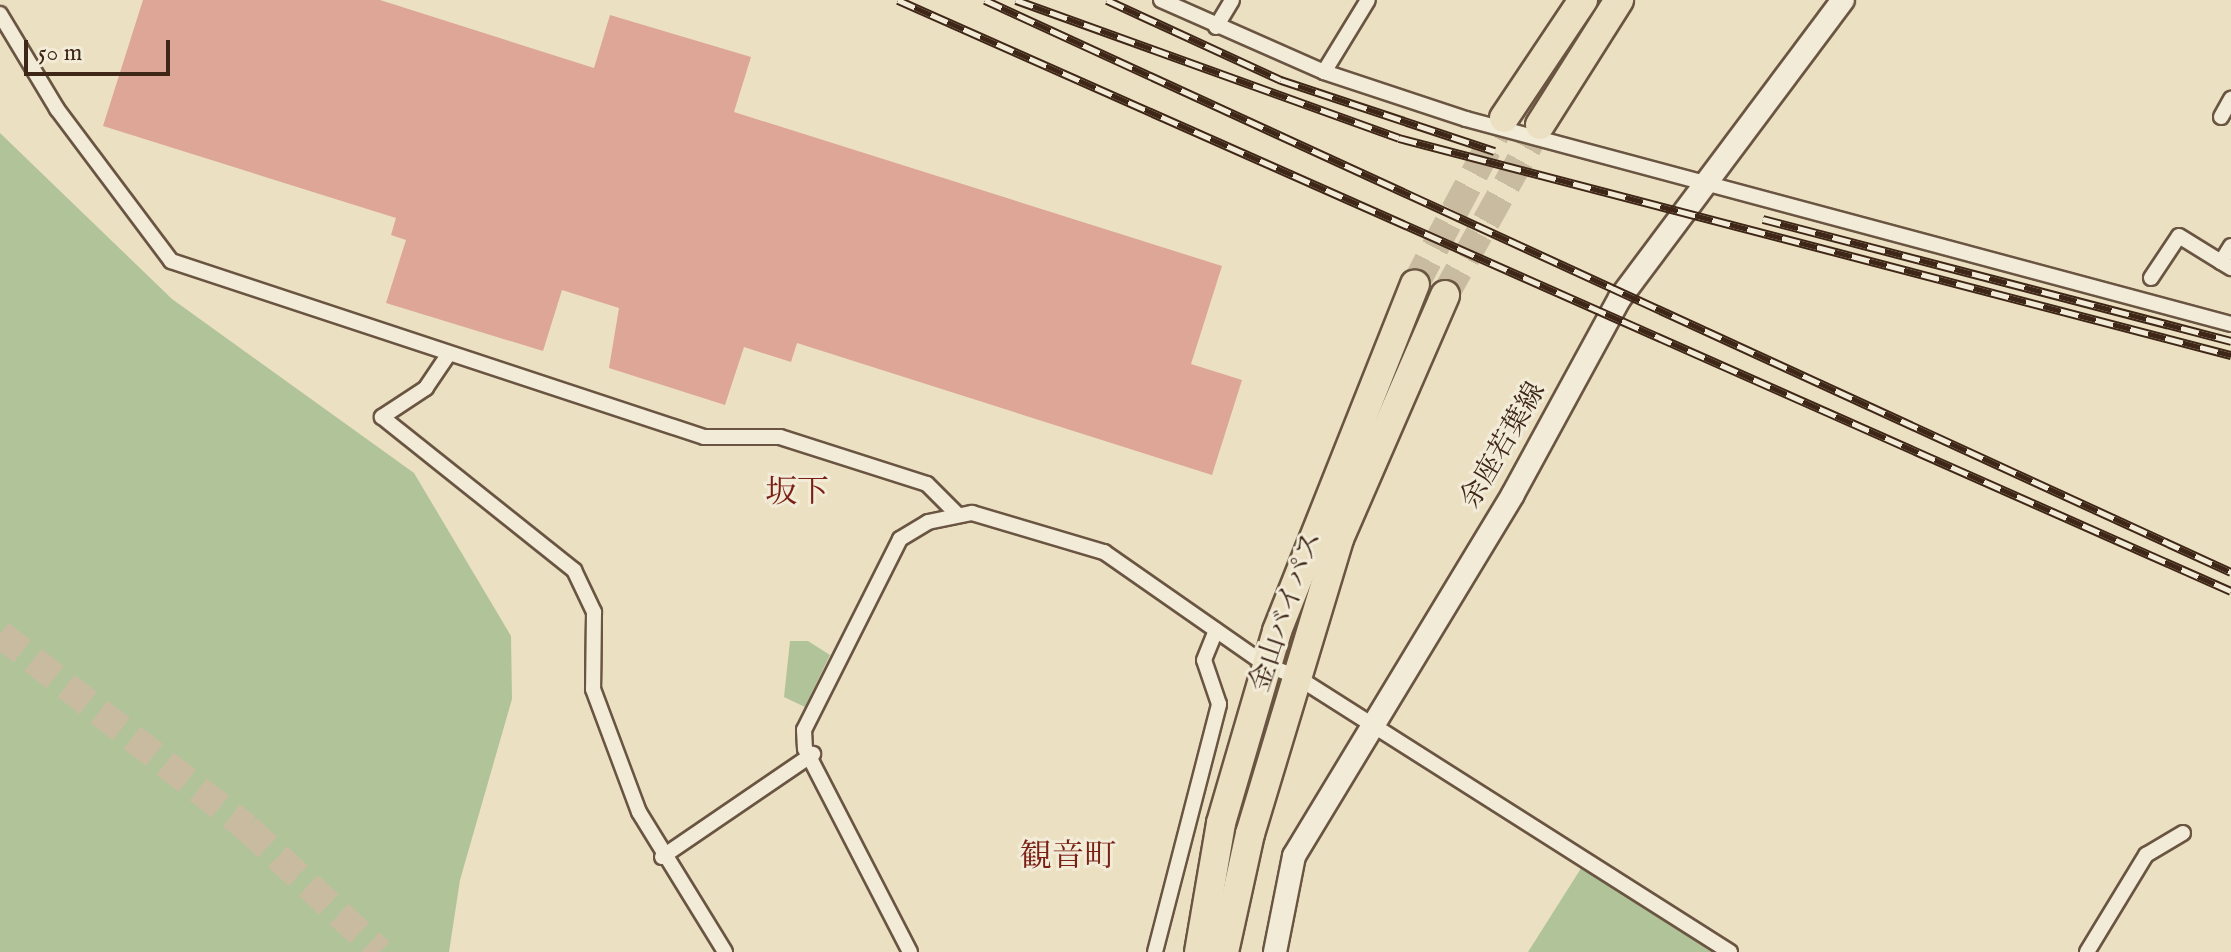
<!DOCTYPE html>
<html>
<head>
<meta charset="utf-8">
<style>
  body { margin:0 }
  #map { position:relative; width:2231px; height:952px; overflow:hidden; background:#ebe0c2; font-family:"IM FELL English","Noto Serif JP",serif }
  div>[style] { position:absolute }
  [style*='--x'] { left:calc(var(--x)*1px); top:calc(var(--y)*1px); width:calc(var(--w)*1px); rotate:calc(var(--a)*1deg) }
  .green>* { inset:0; background:#b1c398 }
  .building>* { inset:0; background:#dda697 }
  .highway-tunnel>* { height:28px; margin-top:-14px; transform-origin:0; background:repeating-linear-gradient(90deg,#c9bba0 0 28px,transparent 0 42px) }
  .roads { filter:drop-shadow(2px 0 #6a5542) drop-shadow(-2px 0 #6a5542) drop-shadow(0 2px #6a5542) drop-shadow(0 -2px #6a5542) }
  .street>* { height:14px; margin:-7px; padding:0 7px; transform-origin:7px; border-radius:7px; background:#f2ebd7 }
  .secondary>* { height:22px; margin:-11px; padding:0 11px; transform-origin:11px; border-radius:11px; background:#f2ebd7 }
  .highway>* { height:28px; margin:-14px; padding:0 14px; transform-origin:14px; border-radius:14px; background:#ebe0c2 }
  .rail>* { height:9px; margin-top:-4.5px; transform-origin:0; background:repeating-linear-gradient(90deg,#f2ebd7 0 18px,#3f2718 0 36px); box-sizing:border-box; border-block:2px solid #3f2718 }
  span { translate:-50% -50%; white-space:nowrap; text-align:center; line-height:1.15; -webkit-text-stroke:6px #f2ebd7; paint-order:stroke }
  .street-label { font-size:28px; color:#3f2718 }
  .quarter-label { font-size:32px; color:#7a1f14 }
  .scale { position:absolute; left:24px; top:40px; width:146px; height:36px; box-sizing:border-box; border:4px solid #3f2718; border-top:0; padding-left:10px; font-size:24px; line-height:28px; white-space:nowrap; color:#3f2718; -webkit-text-stroke:6px #f2ebd7; paint-order:stroke }
</style>
</head>
<body>
<div id="map">
  <div class="green">
    <div style="clip-path:polygon(0 133px,172px 299px,414px 473px,511px 636px,512px 699px,460px 880px,449px 952px,0 952px)"></div>
    <div style="clip-path:polygon(790px 641px,808px 641px,830px 655px,805px 707px,784px 697px)"></div>
    <div style="clip-path:polygon(1585px 862px,1727px 952px,1528px 952px)"></div>
  </div>
  <div class="building">
    <div style="clip-path:polygon(143px 0,380px 0,594px 68px,610px 15px,751px 57px,734px 112px,1222px 266px,1191px 364px,1242px 380px,1212px 475px,797px 343px,791px 362px,744px 347px,725px 405px,609px 368px,619px 308px,562px 290px,543px 351px,386px 303px,406px 240px,391px 235px,396px 218px,103px 126px)"></div>
  </div>
  <div class="highway-tunnel">
    <div style="--x:1415;--y:285;--w:189;--a:-61.9"></div>
    <div style="--x:1445;--y:295;--w:195;--a:-60.8"></div>
    <div style="--x:0;--y:634;--w:314;--a:38.1"></div>
    <div style="--x:247;--y:828;--w:182;--a:43"></div>
  </div>
  <div class="roads">
    <div class="street">
      <div style="--x:1161;--y:0;--w:178;--a:23.8"></div>
      <div style="--x:1324;--y:72;--w:150;--a:18.3"></div>
      <div style="--x:1466;--y:119;--w:792;--a:15"></div>
      <div style="--x:0;--y:14;--w:111;--a:59"></div>
      <div style="--x:57;--y:109;--w:190;--a:53.1"></div>
      <div style="--x:171;--y:261;--w:561;--a:18.27"></div>
      <div style="--x:704;--y:437;--w:76;--a:0"></div>
      <div style="--x:780;--y:437;--w:154;--a:17.7"></div>
      <div style="--x:927;--y:484;--w:41;--a:45"></div>
      <div style="--x:1216;--y:27;--w:31;--a:-59"></div>
      <div style="--x:1324;--y:72;--w:84;--a:-58.6"></div>
      <div style="--x:2221;--y:117;--w:21;--a:-61"></div>
      <div style="--x:2231;--y:246;--w:19;--a:122"></div>
      <div style="--x:2221;--y:262;--w:12;--a:31"></div>
      <div style="--x:2151;--y:278;--w:50;--a:-56.3"></div>
      <div style="--x:2179;--y:236;--w:49;--a:31.8"></div>
      <div style="--x:448;--y:355;--w:40;--a:124"></div>
      <div style="--x:426;--y:388;--w:53;--a:146.6"></div>
      <div style="--x:382;--y:417;--w:246;--a:38.6"></div>
      <div style="--x:574;--y:570;--w:47;--a:64.5"></div>
      <div style="--x:594;--y:612;--w:77;--a:90.7"></div>
      <div style="--x:593;--y:689;--w:131;--a:69.5"></div>
      <div style="--x:639;--y:812;--w:164;--a:58.4"></div>
      <div style="--x:662;--y:857;--w:183;--a:-34.3"></div>
      <div style="--x:910;--y:952;--w:229;--a:-117.3"></div>
      <div style="--x:805;--y:749;--w:19;--a:-93"></div>
      <div style="--x:804;--y:730;--w:214;--a:-63.3"></div>
      <div style="--x:900;--y:539;--w:33;--a:-31"></div>
      <div style="--x:928;--y:522;--w:45;--a:-11.6"></div>
      <div style="--x:972;--y:513;--w:138;--a:16.5"></div>
      <div style="--x:1104;--y:552;--w:198;--a:34.9"></div>
      <div style="--x:1266;--y:665;--w:33;--a:21"></div>
      <div style="--x:1297;--y:677;--w:513;--a:32.42"></div>
      <div style="--x:1155;--y:952;--w:256;--a:-75.5"></div>
      <div style="--x:1219;--y:704;--w:46;--a:-108.8"></div>
      <div style="--x:1204;--y:660;--w:32;--a:-68"></div>
      <div style="--x:2087;--y:952;--w:114;--a:-58.7"></div>
      <div style="--x:2146;--y:855;--w:43;--a:-30.7"></div>
    </div>
    <div class="secondary">
      <div style="--x:1275;--y:952;--w:98;--a:-78.8"></div>
      <div style="--x:1294;--y:856;--w:423;--a:-58.8"></div>
      <div style="--x:1513;--y:494;--w:223;--a:-61.4"></div>
      <div style="--x:1620;--y:298;--w:372;--a:-53.2"></div>
    </div>
    <div class="highway">
      <div style="--x:1504;--y:118;--w:142;--a:-56.2"></div>
      <div style="--x:1540;--y:125;--w:148;--a:-57.7"></div>
      <div style="--x:1199;--y:952;--w:131;--a:-80.3"></div>
      <div style="--x:1221;--y:823;--w:200;--a:-73.7"></div>
      <div style="--x:1277;--y:631;--w:373;--a:-68.3"></div>
      <div style="--x:1224;--y:952;--w:121;--a:-77.6"></div>
      <div style="--x:1250;--y:834;--w:308;--a:-73.2"></div>
      <div style="--x:1339;--y:539;--w:266;--a:-66.5"></div>
    </div>
  </div>
  <div class="rail">
    <div style="--x:898;--y:0;--w:1458;--a:23.91"></div>
    <div style="--x:985;--y:0;--w:1371;--a:24.66"></div>
    <div style="--x:1016;--y:0;--w:407;--a:19.8"></div>
    <div style="--x:1399;--y:138;--w:860;--a:14.62"></div>
    <div style="--x:1107;--y:0;--w:192;--a:24.7"></div>
    <div style="--x:1281;--y:80;--w:225;--a:18.4"></div>
    <div style="--x:1763;--y:219;--w:484;--a:14.6"></div>
  </div>
  <div class="street-label">
    <span style="left:1504px;top:446px;rotate:-60deg">余座若葉線</span>
    <span style="left:1287px;top:612px;rotate:-71deg">金山バイパス</span>
  </div>
  <div class="quarter-label">
    <span style="left:797px;top:494px">坂下</span>
    <span style="left:1068px;top:858px">観音町</span>
  </div>
  <div class="scale">50 m</div>
</div>
</body>
</html>
